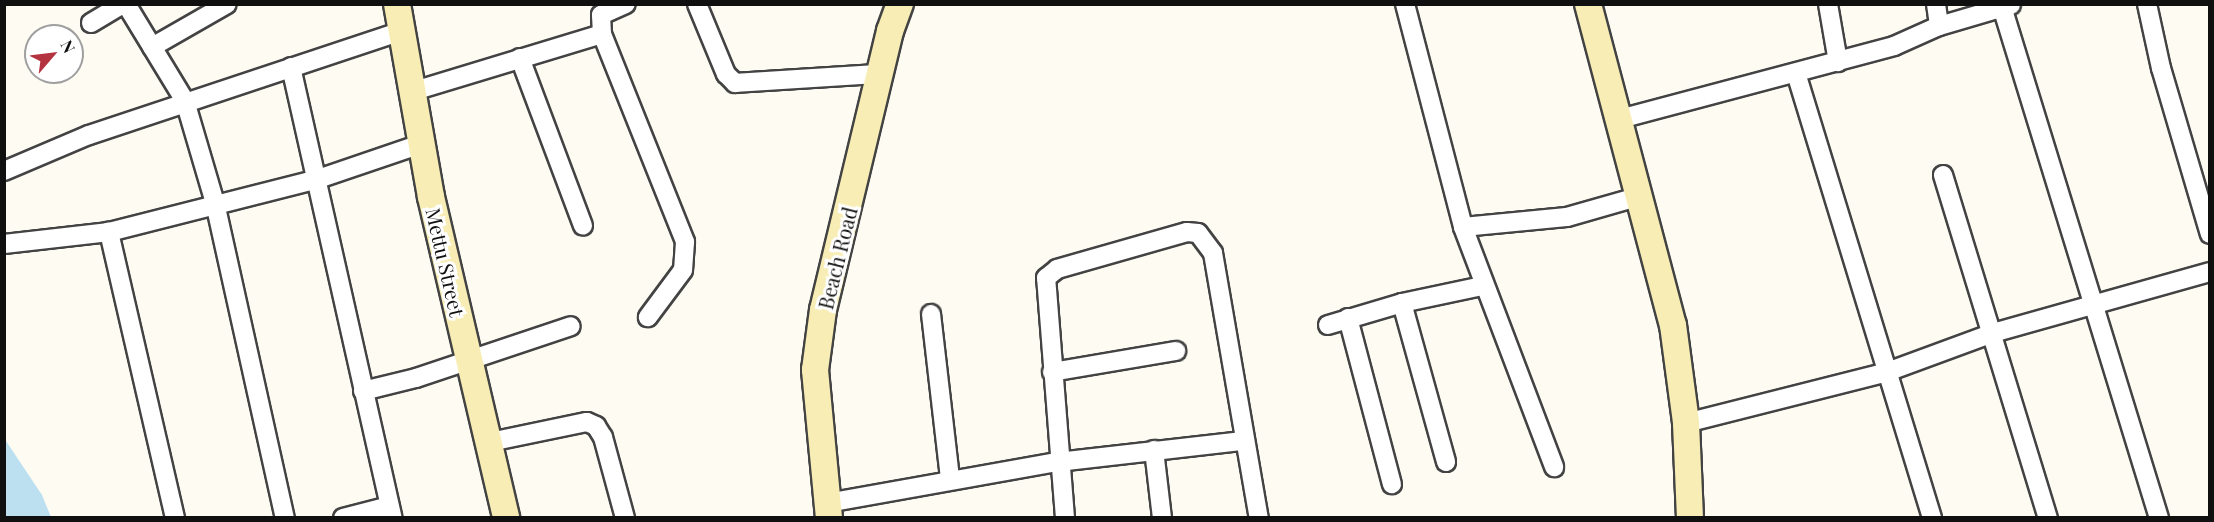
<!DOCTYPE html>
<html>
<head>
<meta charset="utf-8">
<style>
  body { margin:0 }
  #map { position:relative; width:2214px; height:522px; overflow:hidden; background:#fefbf3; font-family:"Playfair Display",serif }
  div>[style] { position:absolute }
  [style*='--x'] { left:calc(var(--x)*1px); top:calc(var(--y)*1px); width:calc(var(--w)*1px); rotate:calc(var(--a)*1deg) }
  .water>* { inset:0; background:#bde0f1 }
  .roads { filter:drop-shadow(2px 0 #434343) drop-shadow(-2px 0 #434343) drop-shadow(0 2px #434343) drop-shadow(0 -2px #434343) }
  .street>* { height:18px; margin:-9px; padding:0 9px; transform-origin:9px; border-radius:9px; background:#fff }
  .secondary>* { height:26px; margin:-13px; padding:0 13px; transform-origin:13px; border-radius:13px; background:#f7edb5 }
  span { translate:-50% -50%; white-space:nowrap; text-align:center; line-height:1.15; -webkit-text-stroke:6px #fff; paint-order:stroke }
  .street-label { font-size:20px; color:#101010 }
  .frame { position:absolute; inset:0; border:6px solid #101010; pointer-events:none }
  .north { position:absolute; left:24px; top:24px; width:60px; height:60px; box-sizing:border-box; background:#fff; border:2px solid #9f9f9f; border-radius:50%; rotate:62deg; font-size:16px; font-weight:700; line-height:24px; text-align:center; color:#101010 }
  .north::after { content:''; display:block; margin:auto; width:21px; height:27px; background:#b33440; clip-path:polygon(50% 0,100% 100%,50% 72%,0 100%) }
</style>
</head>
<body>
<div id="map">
  <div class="water">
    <div style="clip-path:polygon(4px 438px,42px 495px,51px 517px,5px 517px)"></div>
  </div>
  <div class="roads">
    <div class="street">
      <div style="--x:126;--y:4;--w:114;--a:58.7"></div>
      <div style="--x:185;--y:101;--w:106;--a:73.6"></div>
      <div style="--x:215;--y:203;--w:323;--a:77.5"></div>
      <div style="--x:697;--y:4;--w:76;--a:67.5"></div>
      <div style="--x:726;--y:74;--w:13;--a:45"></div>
      <div style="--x:735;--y:83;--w:145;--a:-3.6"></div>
      <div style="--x:1405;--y:4;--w:230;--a:75.4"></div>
      <div style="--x:1463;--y:227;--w:257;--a:69.2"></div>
      <div style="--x:1828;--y:4;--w:59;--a:80.2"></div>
      <div style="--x:1936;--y:4;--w:22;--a:82"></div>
      <div style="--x:2147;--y:4;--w:66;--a:77.7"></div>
      <div style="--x:2161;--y:68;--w:173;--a:73.6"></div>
      <div style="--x:2003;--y:10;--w:531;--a:72.93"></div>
      <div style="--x:91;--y:23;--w:37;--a:-31"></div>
      <div style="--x:602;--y:34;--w:224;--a:68.2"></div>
      <div style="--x:685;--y:242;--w:28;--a:94"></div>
      <div style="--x:683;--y:270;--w:59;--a:126.7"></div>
      <div style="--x:152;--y:47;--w:86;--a:-29.8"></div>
      <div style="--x:520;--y:58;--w:179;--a:69.4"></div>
      <div style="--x:291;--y:67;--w:462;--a:77.3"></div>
      <div style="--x:1796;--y:73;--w:465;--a:73"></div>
      <div style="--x:414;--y:91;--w:196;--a:-16.9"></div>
      <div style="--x:602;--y:34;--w:19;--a:-93"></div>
      <div style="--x:601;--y:15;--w:27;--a:-24"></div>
      <div style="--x:1616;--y:120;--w:288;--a:-14.9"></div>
      <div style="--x:1894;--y:46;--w:49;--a:-24"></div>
      <div style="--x:1939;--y:26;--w:75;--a:-16.3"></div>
      <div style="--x:4;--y:171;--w:92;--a:-23"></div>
      <div style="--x:89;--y:135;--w:330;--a:-18.4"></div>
      <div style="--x:1943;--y:175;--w:359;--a:73"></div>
      <div style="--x:1463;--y:227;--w:104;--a:-5.5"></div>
      <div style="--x:1567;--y:217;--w:76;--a:-16"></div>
      <div style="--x:4;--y:244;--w:106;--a:-6.5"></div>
      <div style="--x:1402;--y:303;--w:165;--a:74.5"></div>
      <div style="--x:931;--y:314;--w:165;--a:83.4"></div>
      <div style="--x:1348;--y:318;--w:172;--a:75.2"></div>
      <div style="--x:1328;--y:325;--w:77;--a:-16.6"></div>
      <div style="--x:1402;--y:303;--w:82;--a:-12"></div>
      <div style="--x:1052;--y:372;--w:126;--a:-9.6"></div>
      <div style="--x:363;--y:391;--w:55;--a:-13.8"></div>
      <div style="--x:416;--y:378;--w:163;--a:-18.5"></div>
      <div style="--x:1686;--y:423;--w:207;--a:-14.2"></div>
      <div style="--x:1887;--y:372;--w:113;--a:-20.2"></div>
      <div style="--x:1993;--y:333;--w:225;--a:-15.7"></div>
      <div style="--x:490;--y:442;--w:99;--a:-11.7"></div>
      <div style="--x:587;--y:422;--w:10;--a:24"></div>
      <div style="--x:596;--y:426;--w:13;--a:58"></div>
      <div style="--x:603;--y:437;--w:84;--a:74.8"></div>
      <div style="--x:1154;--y:450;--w:68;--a:83.3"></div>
      <div style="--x:827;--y:503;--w:235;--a:-10.1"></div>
      <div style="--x:1058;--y:462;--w:186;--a:-6.5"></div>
      <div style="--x:175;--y:518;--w:294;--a:-103"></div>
      <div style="--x:109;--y:232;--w:216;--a:-14.2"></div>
      <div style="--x:318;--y:179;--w:109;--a:-18.8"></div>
      <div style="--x:343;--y:518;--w:48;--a:-14.6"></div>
      <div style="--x:1065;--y:518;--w:241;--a:-94.5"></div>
      <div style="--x:1046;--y:278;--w:14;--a:-39"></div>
      <div style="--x:1057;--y:269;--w:135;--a:-15.9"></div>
      <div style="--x:1187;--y:232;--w:11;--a:5"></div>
      <div style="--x:1198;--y:233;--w:25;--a:53"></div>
      <div style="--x:1213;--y:253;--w:269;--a:80.2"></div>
    </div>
    <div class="secondary">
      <div style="--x:397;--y:4;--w:196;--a:80"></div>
      <div style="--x:431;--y:197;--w:330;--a:76.8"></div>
      <div style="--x:1588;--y:4;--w:332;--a:75.2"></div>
      <div style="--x:1673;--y:325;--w:99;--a:82.4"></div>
      <div style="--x:1686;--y:423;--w:95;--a:87.6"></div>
      <div style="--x:829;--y:518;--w:149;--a:-95.4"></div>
      <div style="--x:815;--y:370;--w:61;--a:-82.4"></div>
      <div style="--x:823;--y:310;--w:287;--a:-76.5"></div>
      <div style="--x:890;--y:31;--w:29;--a:-70"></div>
    </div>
  </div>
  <div class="street-label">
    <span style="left:837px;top:258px;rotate:-76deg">Beach Road</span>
    <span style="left:446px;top:262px;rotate:77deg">Mettu Street</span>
  </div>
  <div class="frame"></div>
  <div class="north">N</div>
</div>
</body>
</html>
